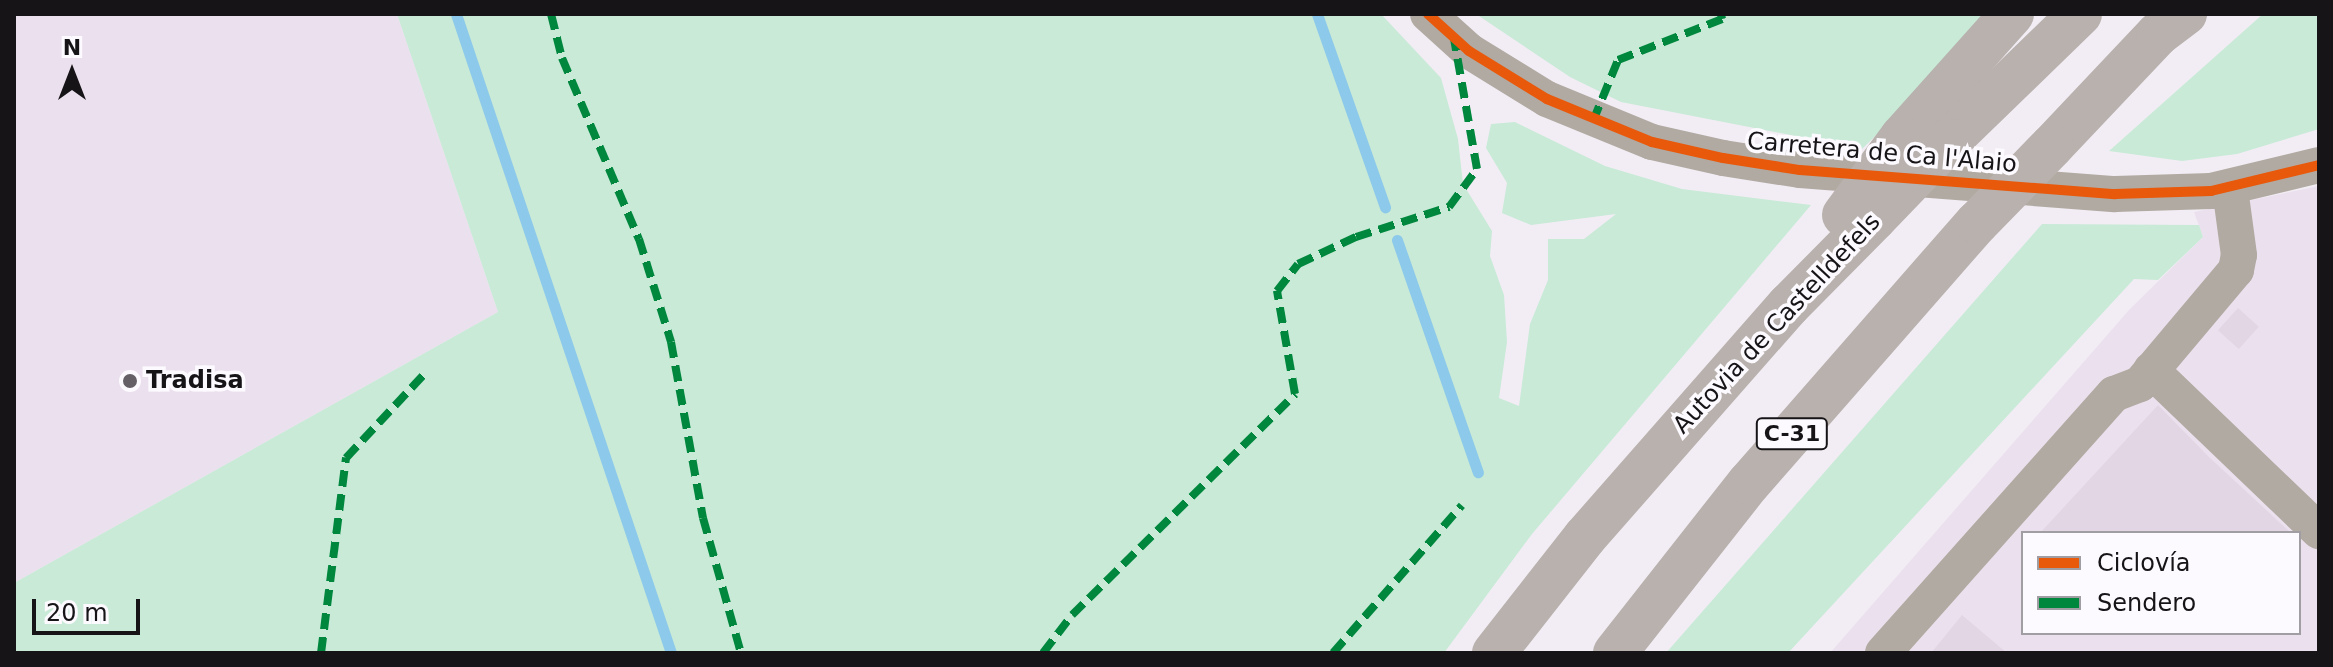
<!DOCTYPE html>
<html>
<head>
<meta charset="utf-8">
<style>
  body { margin:0 }
  #map { position:relative; width:2333px; height:667px; overflow:hidden; background:#f2edf4; font-family:"DejaVu Sans",sans-serif }
  div>[style] { position:absolute }
  [style*='--x'] { left:calc(var(--x)*1px); top:calc(var(--y)*1px); width:calc(var(--w)*1px); rotate:calc(var(--a)*1deg) }
  .built>* { inset:0; background:#ebe1ee }
  .green>* { inset:0; background:#c8ead7 }
  .stream>* { height:11px; margin:-5.5px; padding:0 5.5px; transform-origin:5.5px; border-radius:5.5px; background:#8dc9ea }
  .building>* { inset:0; background:#e3d6e4; transform-origin:0 0 }
  .minor>* { height:36px; margin:-18px; padding:0 18px; transform-origin:18px; border-radius:18px; background:#b1aaa2 }
  .highway>* { height:44px; margin:-22px; padding:0 22px; transform-origin:22px; border-radius:22px; background:#b8b1ad }
  .highway-bridge>* { height:44px; margin:-22px; padding:0 22px; transform-origin:22px; border-radius:22px; background:#b8b1ad }
  .quiet>* { height:8px; margin-top:-4px; transform-origin:0; background:repeating-linear-gradient(90deg,#00873e 0 16px,transparent 0 24px) }
  .cycleway>* { height:10px; margin:-5px; padding:0 5px; transform-origin:5px; border-radius:5px; background:#e8590c }
  .dots>* { width:22px; height:22px; translate:-50% -50%; box-sizing:border-box; border:4px solid #fdfaff; border-radius:50% }
  span { translate:-50% -50%; white-space:nowrap; text-align:center; line-height:1.15; -webkit-text-stroke:7px #fdfaff; paint-order:stroke }
  .shield-label span { padding:2px 6px; background:#fdfaff; border:2px solid; border-radius:6px; -webkit-text-stroke-width:0 }
  .shield-label { font-size:22px; color:#171418; font-weight:700 }
  .street-label { font-size:24px; color:#171418 }
  .poi-label { font-size:24px; color:#171418; font-weight:700 }
  .left { translate:0 -50%; text-align:left }
  .frame { position:absolute; inset:0; border:16px solid #171418; pointer-events:none }
  .legend { position:absolute; left:2021px; top:531px; width:280px; height:104px; box-sizing:border-box; background:#fdfaff; border:2px solid #a19ea3; margin:0; padding:10px 14px; list-style:none; font-size:24px; color:#171418 }
  .legend li { display:flex; align-items:center; gap:16px; height:40px }
  .legend b { width:40px; border:2px solid #a19ea3 }
  .north { position:absolute; left:32px; top:32px; width:80px; height:80px; -webkit-text-stroke:6px #fdfaff; paint-order:stroke; rotate:0deg; font-size:22px; font-weight:700; line-height:32px; text-align:center; color:#171418 }
  .north::after { content:''; display:block; margin:auto; width:28px; height:36px; background:#171418; clip-path:polygon(50% 0,100% 100%,50% 72%,0 100%) }
  .scale { position:absolute; left:32px; top:599px; width:108px; height:36px; box-sizing:border-box; border:4px solid #171418; border-top:0; padding-left:10px; font-size:24px; line-height:28px; white-space:nowrap; color:#171418; -webkit-text-stroke:6px #fdfaff; paint-order:stroke }
</style>
</head>
<body>
<div id="map">
  <div class="built">
    <div style="clip-path:polygon(14px 14px,397px 14px,498px 312px,14px 583px)"></div>
    <div style="clip-path:polygon(evenodd,2319px 186px,2319px 653px,1830px 653px,2129px 310px,2203px 237px,2194px 212px,2319px 186px,2023px 533px,2299px 533px,2299px 633px,2023px 633px,2023px 533px)"></div>
  </div>
  <div class="green">
    <div style="clip-path:polygon(397px 14px,1381px 14px,1441px 78px,1458px 139px,1463px 184px,1492px 231px,1490px 256px,1504px 295px,1507px 342px,1499px 398px,1519px 406px,1530px 324px,1548px 280px,1548px 239px,1584px 239px,1616px 214px,1531px 225px,1502px 213px,1507px 183px,1486px 148px,1491px 124px,1515px 122px,1605px 166px,1682px 189px,1811px 205px,1532px 534px,1444px 653px,14px 653px,14px 583px,498px 312px)"></div>
    <div style="clip-path:polygon(1476px 14px,2000px 14px,1862px 149px,1621px 102px,1570px 77px)"></div>
    <div style="clip-path:polygon(2263px 14px,2319px 14px,2319px 129px,2237px 154px,2182px 161px,2109px 151px)"></div>
    <div style="clip-path:polygon(2042px 224px,2199px 225px,2203px 237px,2158px 280px,2134px 279px,1788px 653px,1666px 653px)"></div>
  </div>
  <div class="stream">
    <div style="--x:456;--y:14;--w:674;--a:71.4"></div>
    <div style="--x:1317;--y:14;--w:205;--a:70.6"></div>
    <div style="--x:1397;--y:240;--w:246;--a:70.8"></div>
  </div>
  <div class="building">
    <div style="left:2238px;top:308px;width:28px;height:30px;rotate:42deg"></div>
    <div style="clip-path:polygon(2158px 405px,2209px 457px,2291px 533px,2040px 533px)"></div>
    <div style="clip-path:polygon(1962px 615px,2007px 653px,1931px 653px)"></div>
  </div>
  <div class="minor">
    <div style="--x:1428;--y:14;--w:55;--a:42.1"></div>
    <div style="--x:1469;--y:51;--w:92;--a:31.6"></div>
    <div style="--x:1547;--y:99;--w:113;--a:22.3"></div>
    <div style="--x:1652;--y:142;--w:73;--a:12.7"></div>
    <div style="--x:1723;--y:158;--w:78;--a:8.9"></div>
    <div style="--x:1800;--y:170;--w:316;--a:4.4"></div>
    <div style="--x:2115;--y:194;--w:96;--a:-1.8"></div>
    <div style="--x:2211;--y:191;--w:111;--a:-13.5"></div>
    <div style="--x:2151;--y:370;--w:233;--a:43.8"></div>
    <div style="--x:1883;--y:653;--w:347;--a:-48.3"></div>
    <div style="--x:2114;--y:394;--w:28;--a:-21"></div>
    <div style="--x:2140;--y:384;--w:149;--a:-49.9"></div>
    <div style="--x:2236;--y:270;--w:15;--a:-79"></div>
    <div style="--x:2239;--y:255;--w:68;--a:-97.7"></div>
  </div>
  <div class="highway">
    <div style="--x:1902;--y:137;--w:165;--a:-48.2"></div>
    <div style="--x:1950;--y:140;--w:181;--a:-44.1"></div>
    <div style="--x:2052;--y:146;--w:154;--a:-46.6"></div>
    <div style="--x:2158;--y:34;--w:34;--a:-37"></div>
    <div style="--x:1494;--y:653;--w:147;--a:-51.9"></div>
    <div style="--x:1585;--y:537;--w:309;--a:-48.7"></div>
    <div style="--x:1789;--y:305;--w:122;--a:-45.3"></div>
    <div style="--x:1615;--y:653;--w:216;--a:-51.8"></div>
    <div style="--x:1749;--y:483;--w:346;--a:-48.8"></div>
  </div>
  <div class="highway-bridge">
    <div style="--x:1844;--y:215;--w:97;--a:-53.4"></div>
    <div style="--x:1875;--y:218;--w:108;--a:-46.1"></div>
    <div style="--x:1977;--y:223;--w:107;--a:-45.8"></div>
  </div>
  <div class="quiet">
    <div style="--x:551;--y:14;--w:45;--a:76"></div>
    <div style="--x:562;--y:58;--w:197;--a:67"></div>
    <div style="--x:639;--y:239;--w:108;--a:72.7"></div>
    <div style="--x:671;--y:342;--w:179;--a:79.7"></div>
    <div style="--x:703;--y:518;--w:140;--a:74.3"></div>
    <div style="--x:1593;--y:121;--w:66;--a:-67.7"></div>
    <div style="--x:1618;--y:60;--w:112;--a:-21.5"></div>
    <div style="--x:1722;--y:19;--w:5;--a:-101"></div>
    <div style="--x:321;--y:653;--w:197;--a:-82.7"></div>
    <div style="--x:346;--y:458;--w:119;--a:-47"></div>
    <div style="--x:1043;--y:653;--w:48;--a:-52.7"></div>
    <div style="--x:1072;--y:615;--w:314;--a:-44.7"></div>
    <div style="--x:1295;--y:394;--w:105;--a:-99.9"></div>
    <div style="--x:1277;--y:291;--w:34;--a:-52"></div>
    <div style="--x:1298;--y:264;--w:64;--a:-25"></div>
    <div style="--x:1356;--y:237;--w:98;--a:-17.9"></div>
    <div style="--x:1449;--y:207;--w:47;--a:-53.6"></div>
    <div style="--x:1477;--y:169;--w:133;--a:-100"></div>
    <div style="--x:1333;--y:653;--w:196;--a:-48.9"></div>
  </div>
  <div class="cycleway">
    <div style="--x:1428;--y:14;--w:55;--a:42.1"></div>
    <div style="--x:1469;--y:51;--w:92;--a:31.6"></div>
    <div style="--x:1547;--y:99;--w:113;--a:22.3"></div>
    <div style="--x:1652;--y:142;--w:73;--a:12.7"></div>
    <div style="--x:1723;--y:158;--w:78;--a:8.9"></div>
    <div style="--x:1800;--y:170;--w:316;--a:4.4"></div>
    <div style="--x:2115;--y:194;--w:96;--a:-1.8"></div>
    <div style="--x:2211;--y:191;--w:111;--a:-13.5"></div>
  </div>
  <div class="dots">
    <div style="left:130px;top:381px;background:#646065"></div>
  </div>
  <div class="shield-label">
    <span style="left:1792px;top:434px">C-31</span>
  </div>
  <div class="street-label">
    <span style="left:1882px;top:153px;rotate:5deg">Carretera de Ca l'Alaio</span>
    <span style="left:1777px;top:324px;rotate:-47deg">Autovia de Castelldefels</span>
  </div>
  <div class="poi-label">
    <span class="left" style="left:146px;top:381px">Tradisa</span>
  </div>
  <div class="frame"></div>
  <ul class="legend">
  <li><b style="height:10px;background:#e8590c"></b>Ciclovía</li>
  <li><b style="height:10px;background:#00873e"></b>Sendero</li>
  </ul>
  <div class="north">N</div>
  <div class="scale">20 m</div>
</div>
</body>
</html>
